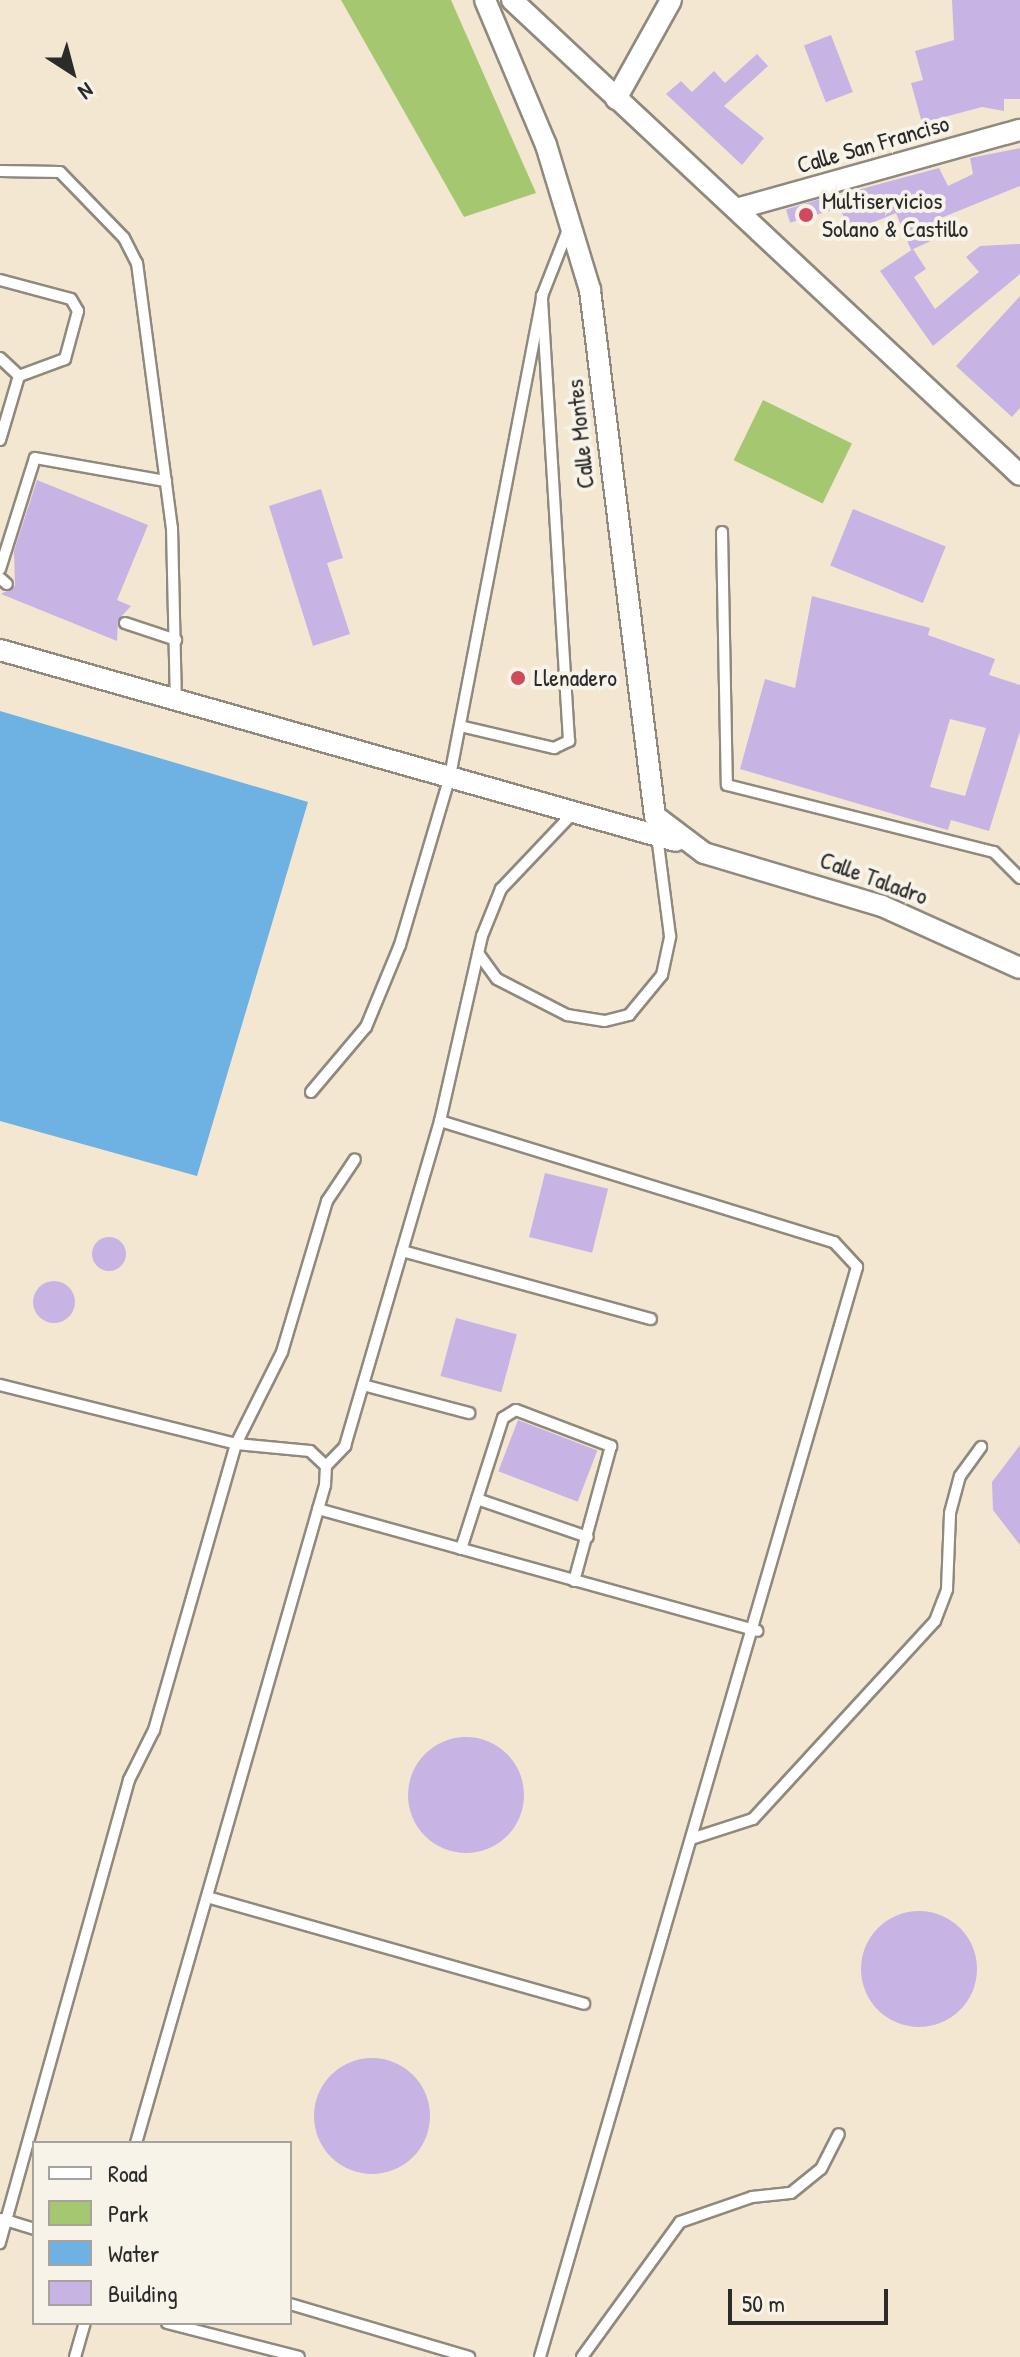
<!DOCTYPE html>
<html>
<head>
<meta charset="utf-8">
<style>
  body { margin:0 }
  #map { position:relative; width:1020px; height:2357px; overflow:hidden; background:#f3e7d1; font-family:"Patrick Hand",sans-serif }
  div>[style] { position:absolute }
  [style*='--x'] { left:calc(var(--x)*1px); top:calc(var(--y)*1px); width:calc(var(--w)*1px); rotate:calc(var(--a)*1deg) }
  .green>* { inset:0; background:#a4c770; transform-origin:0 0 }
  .water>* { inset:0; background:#6eb1e3 }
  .building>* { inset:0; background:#c8b3e5; transform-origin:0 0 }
  .round { border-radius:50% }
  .roads { filter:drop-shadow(2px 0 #8f897e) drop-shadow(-2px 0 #8f897e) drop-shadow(0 2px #8f897e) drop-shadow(0 -2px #8f897e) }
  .lane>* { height:10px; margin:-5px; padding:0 5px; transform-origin:5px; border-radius:5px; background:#fff }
  .street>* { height:20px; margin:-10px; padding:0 10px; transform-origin:10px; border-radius:10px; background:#fff }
  .dots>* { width:22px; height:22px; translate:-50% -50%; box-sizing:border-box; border:4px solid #f7f3e8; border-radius:50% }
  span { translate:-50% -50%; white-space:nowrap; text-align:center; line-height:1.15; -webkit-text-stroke:8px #f7f3e8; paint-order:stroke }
  .street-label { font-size:24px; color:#2b2b2b }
  .poi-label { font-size:24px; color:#2b2b2b }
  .left { translate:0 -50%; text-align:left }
  .legend { position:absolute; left:32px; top:2141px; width:260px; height:184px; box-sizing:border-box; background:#f7f3e8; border:2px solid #a5a39c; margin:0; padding:10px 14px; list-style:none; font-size:24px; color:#2b2b2b }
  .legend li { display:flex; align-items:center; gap:16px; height:40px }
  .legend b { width:40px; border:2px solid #a5a39c }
  .north { position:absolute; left:32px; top:32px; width:80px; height:80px; -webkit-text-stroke:6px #f7f3e8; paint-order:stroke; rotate:144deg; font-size:22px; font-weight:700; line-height:32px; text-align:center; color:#2b2b2b }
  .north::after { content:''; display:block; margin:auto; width:28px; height:36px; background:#2b2b2b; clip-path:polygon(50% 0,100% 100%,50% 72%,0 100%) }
  .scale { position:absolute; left:728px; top:2289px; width:160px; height:36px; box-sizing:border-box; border:4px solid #2b2b2b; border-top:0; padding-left:10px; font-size:24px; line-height:28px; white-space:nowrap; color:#2b2b2b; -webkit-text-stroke:6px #f7f3e8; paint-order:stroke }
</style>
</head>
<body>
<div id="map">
  <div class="green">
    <div style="clip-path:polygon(341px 0,451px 0,536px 193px,464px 217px)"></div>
    <div style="left:763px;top:400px;width:99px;height:67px;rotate:26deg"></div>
  </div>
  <div class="water">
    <div style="clip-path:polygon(0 711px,308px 802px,197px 1176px,0 1121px)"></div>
  </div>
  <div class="building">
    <div style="clip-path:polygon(952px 0,1020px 0,1020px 99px,1004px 99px,1004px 111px,982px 107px,922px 123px,911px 83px,923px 80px,915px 51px,954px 40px)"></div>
    <div style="left:831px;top:35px;width:61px;height:29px;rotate:69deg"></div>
    <div style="clip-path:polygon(757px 54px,768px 66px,724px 106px,764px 138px,742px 165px,666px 94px,681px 81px,692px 92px,714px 71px,725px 83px)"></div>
    <div style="clip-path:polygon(1020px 148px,1020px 186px,936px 220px,942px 236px,911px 250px,896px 213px,850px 232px,835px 196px,939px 168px,948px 186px,973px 174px,970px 158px)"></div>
    <div style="left:830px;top:196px;width:14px;height:46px;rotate:73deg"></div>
    <div style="clip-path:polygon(1020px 244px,1020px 274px,933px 346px,880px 271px,913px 249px,926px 269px,914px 277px,935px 309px,979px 272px,966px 257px,980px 246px)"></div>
    <div style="clip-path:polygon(1020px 296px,1020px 408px,1012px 417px,956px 366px)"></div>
    <div style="clip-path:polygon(37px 480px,148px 525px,117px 600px,131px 606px,118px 620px,117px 641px,1px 594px,15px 586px,14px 551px)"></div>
    <div style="clip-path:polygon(321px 489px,343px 558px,327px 563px,350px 634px,313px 646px,269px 506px)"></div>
    <div style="left:853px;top:509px;width:100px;height:61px;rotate:22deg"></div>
    <div style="clip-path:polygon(evenodd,812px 596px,930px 628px,928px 635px,995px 659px,989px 675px,1020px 685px,1020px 731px,989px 831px,951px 820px,948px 830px,740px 769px,765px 679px,795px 688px,812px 596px,950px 719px,986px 728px,965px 796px,930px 787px,950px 719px)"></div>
    <div style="left:545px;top:1173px;width:65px;height:66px;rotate:14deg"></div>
    <div class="round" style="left:92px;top:1237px;width:34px;height:34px"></div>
    <div class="round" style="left:33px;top:1281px;width:42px;height:42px"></div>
    <div style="left:456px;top:1318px;width:63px;height:60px;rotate:15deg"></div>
    <div style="left:518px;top:1420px;width:85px;height:55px;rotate:21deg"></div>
    <div style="clip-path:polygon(1020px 1445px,1020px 1545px,993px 1510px,992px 1482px)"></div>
    <div class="round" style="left:408px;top:1737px;width:116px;height:116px"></div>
    <div class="round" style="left:861px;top:1911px;width:116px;height:116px"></div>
    <div class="round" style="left:314px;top:2058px;width:116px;height:116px"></div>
  </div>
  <div class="roads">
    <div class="lane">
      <div style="--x:0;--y:171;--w:60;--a:1"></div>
      <div style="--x:60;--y:172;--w:92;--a:45.9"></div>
      <div style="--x:124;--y:238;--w:28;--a:63"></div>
      <div style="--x:137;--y:263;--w:267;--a:82.5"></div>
      <div style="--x:172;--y:528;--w:170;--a:88.7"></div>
      <div style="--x:0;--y:280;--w:73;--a:15"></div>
      <div style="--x:71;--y:299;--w:14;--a:60"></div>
      <div style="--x:78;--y:311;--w:50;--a:105.2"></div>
      <div style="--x:65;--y:359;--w:49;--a:159.7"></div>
      <div style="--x:0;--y:358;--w:26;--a:43"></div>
      <div style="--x:0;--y:440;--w:67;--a:-73.5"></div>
      <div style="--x:722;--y:532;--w:253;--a:88.9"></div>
      <div style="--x:727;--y:785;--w:275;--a:14.1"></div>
      <div style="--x:994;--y:852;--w:37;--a:45"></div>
      <div style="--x:0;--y:569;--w:116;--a:-72.5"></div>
      <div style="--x:35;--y:458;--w:133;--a:10"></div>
      <div style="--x:0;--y:578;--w:9;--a:41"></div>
      <div style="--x:125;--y:623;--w:54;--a:18.4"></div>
      <div style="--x:460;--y:726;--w:97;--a:13.2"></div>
      <div style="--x:554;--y:748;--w:17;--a:-25"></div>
      <div style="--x:569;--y:741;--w:446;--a:-93.5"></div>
      <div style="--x:542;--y:296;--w:74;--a:-68.6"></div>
      <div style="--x:478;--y:953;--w:32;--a:54"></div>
      <div style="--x:497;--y:979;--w:79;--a:27.2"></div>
      <div style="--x:567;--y:1015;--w:38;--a:9"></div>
      <div style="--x:605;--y:1021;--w:25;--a:-14"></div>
      <div style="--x:629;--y:1015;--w:52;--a:-50.5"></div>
      <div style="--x:662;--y:975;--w:40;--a:-78"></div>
      <div style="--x:670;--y:936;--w:101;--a:-97.4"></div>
      <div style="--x:311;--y:1092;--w:85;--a:-49.8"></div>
      <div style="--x:366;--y:1027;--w:89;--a:-67.5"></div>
      <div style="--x:400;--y:945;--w:176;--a:-73.5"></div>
      <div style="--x:450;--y:776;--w:489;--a:-79.1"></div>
      <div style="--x:440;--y:1121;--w:412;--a:17.1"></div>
      <div style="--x:834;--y:1242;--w:34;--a:47"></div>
      <div style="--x:857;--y:1267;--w:1135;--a:106.22"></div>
      <div style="--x:402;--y:1251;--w:258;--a:15.3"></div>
      <div style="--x:0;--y:1385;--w:243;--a:14"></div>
      <div style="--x:236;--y:1444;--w:298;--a:106"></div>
      <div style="--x:154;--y:1730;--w:56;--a:116.6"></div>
      <div style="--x:129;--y:1780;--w:481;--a:105.6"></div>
      <div style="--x:363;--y:1385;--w:110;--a:14.8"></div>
      <div style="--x:236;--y:1444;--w:103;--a:-63.4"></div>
      <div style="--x:282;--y:1352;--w:158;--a:-73.4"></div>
      <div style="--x:327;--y:1201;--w:50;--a:-56.3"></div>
      <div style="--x:326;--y:1466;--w:28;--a:-46"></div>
      <div style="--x:345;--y:1446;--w:339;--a:-73.7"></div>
      <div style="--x:440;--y:1121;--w:190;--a:-77.2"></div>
      <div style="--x:482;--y:936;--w:51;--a:-68"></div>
      <div style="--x:501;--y:889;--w:106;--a:-46.5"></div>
      <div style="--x:477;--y:1499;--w:117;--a:18.9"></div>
      <div style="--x:318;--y:1509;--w:456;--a:15.5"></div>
      <div style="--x:461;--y:1549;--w:138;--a:-72.2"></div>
      <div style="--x:503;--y:1418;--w:15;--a:-32"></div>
      <div style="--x:516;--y:1410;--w:102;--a:20.8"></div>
      <div style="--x:611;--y:1446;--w:140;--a:105.3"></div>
      <div style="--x:691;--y:1839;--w:65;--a:-17.9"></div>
      <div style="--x:753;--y:1819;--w:269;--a:-47.4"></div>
      <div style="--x:935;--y:1621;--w:34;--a:-69"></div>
      <div style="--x:947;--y:1589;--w:76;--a:-87.7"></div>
      <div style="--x:950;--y:1513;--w:38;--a:-75"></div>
      <div style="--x:960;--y:1476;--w:36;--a:-54"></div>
      <div style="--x:207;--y:1897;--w:392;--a:15.8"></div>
      <div style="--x:136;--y:2143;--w:685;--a:-73.97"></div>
      <div style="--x:325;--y:1485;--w:19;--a:-87"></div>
      <div style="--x:326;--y:1466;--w:22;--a:-137"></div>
      <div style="--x:310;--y:1451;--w:74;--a:-174.6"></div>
      <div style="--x:2;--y:2219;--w:34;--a:17"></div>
      <div style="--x:290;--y:2304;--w:187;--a:16.5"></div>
      <div style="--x:167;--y:2323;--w:136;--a:14.4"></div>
      <div style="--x:75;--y:2357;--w:35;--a:-74"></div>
      <div style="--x:582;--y:2357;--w:167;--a:-54"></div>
      <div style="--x:680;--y:2222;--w:76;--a:-19.1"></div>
      <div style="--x:752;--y:2197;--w:39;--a:-6"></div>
      <div style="--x:791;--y:2193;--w:38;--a:-39"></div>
      <div style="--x:821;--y:2169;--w:39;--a:-63"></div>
    </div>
    <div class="street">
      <div style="--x:485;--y:0;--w:157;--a:67.2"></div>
      <div style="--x:546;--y:145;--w:152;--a:73.1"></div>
      <div style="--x:590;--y:290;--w:530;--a:82.96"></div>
      <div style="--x:655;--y:816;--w:61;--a:37.1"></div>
      <div style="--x:704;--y:853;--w:186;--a:16.6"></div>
      <div style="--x:882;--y:906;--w:151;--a:24.2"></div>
      <div style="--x:512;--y:0;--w:695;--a:43.08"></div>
      <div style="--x:616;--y:99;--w:113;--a:-60.9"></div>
      <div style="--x:740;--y:208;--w:291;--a:-15.6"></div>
      <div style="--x:0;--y:650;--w:702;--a:15.78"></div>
    </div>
  </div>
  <div class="dots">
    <div style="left:806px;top:215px;background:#d1495b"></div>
    <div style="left:518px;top:678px;background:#d1495b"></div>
  </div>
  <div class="street-label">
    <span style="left:873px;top:144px;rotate:-16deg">Calle San Franciso</span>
    <span style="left:580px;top:434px;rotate:-96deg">Calle Montes</span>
    <span style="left:874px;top:878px;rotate:20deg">Calle Taladro</span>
  </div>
  <div class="poi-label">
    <span class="left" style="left:822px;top:215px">Multiservicios<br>Solano &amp; Castillo</span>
    <span class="left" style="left:534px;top:678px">Llenadero</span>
  </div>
  <ul class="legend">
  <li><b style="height:10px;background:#fff"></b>Road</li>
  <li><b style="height:22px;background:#a4c770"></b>Park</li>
  <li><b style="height:22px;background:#6eb1e3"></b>Water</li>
  <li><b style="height:22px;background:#c8b3e5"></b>Building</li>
  </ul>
  <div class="north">N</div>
  <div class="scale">50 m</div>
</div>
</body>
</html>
